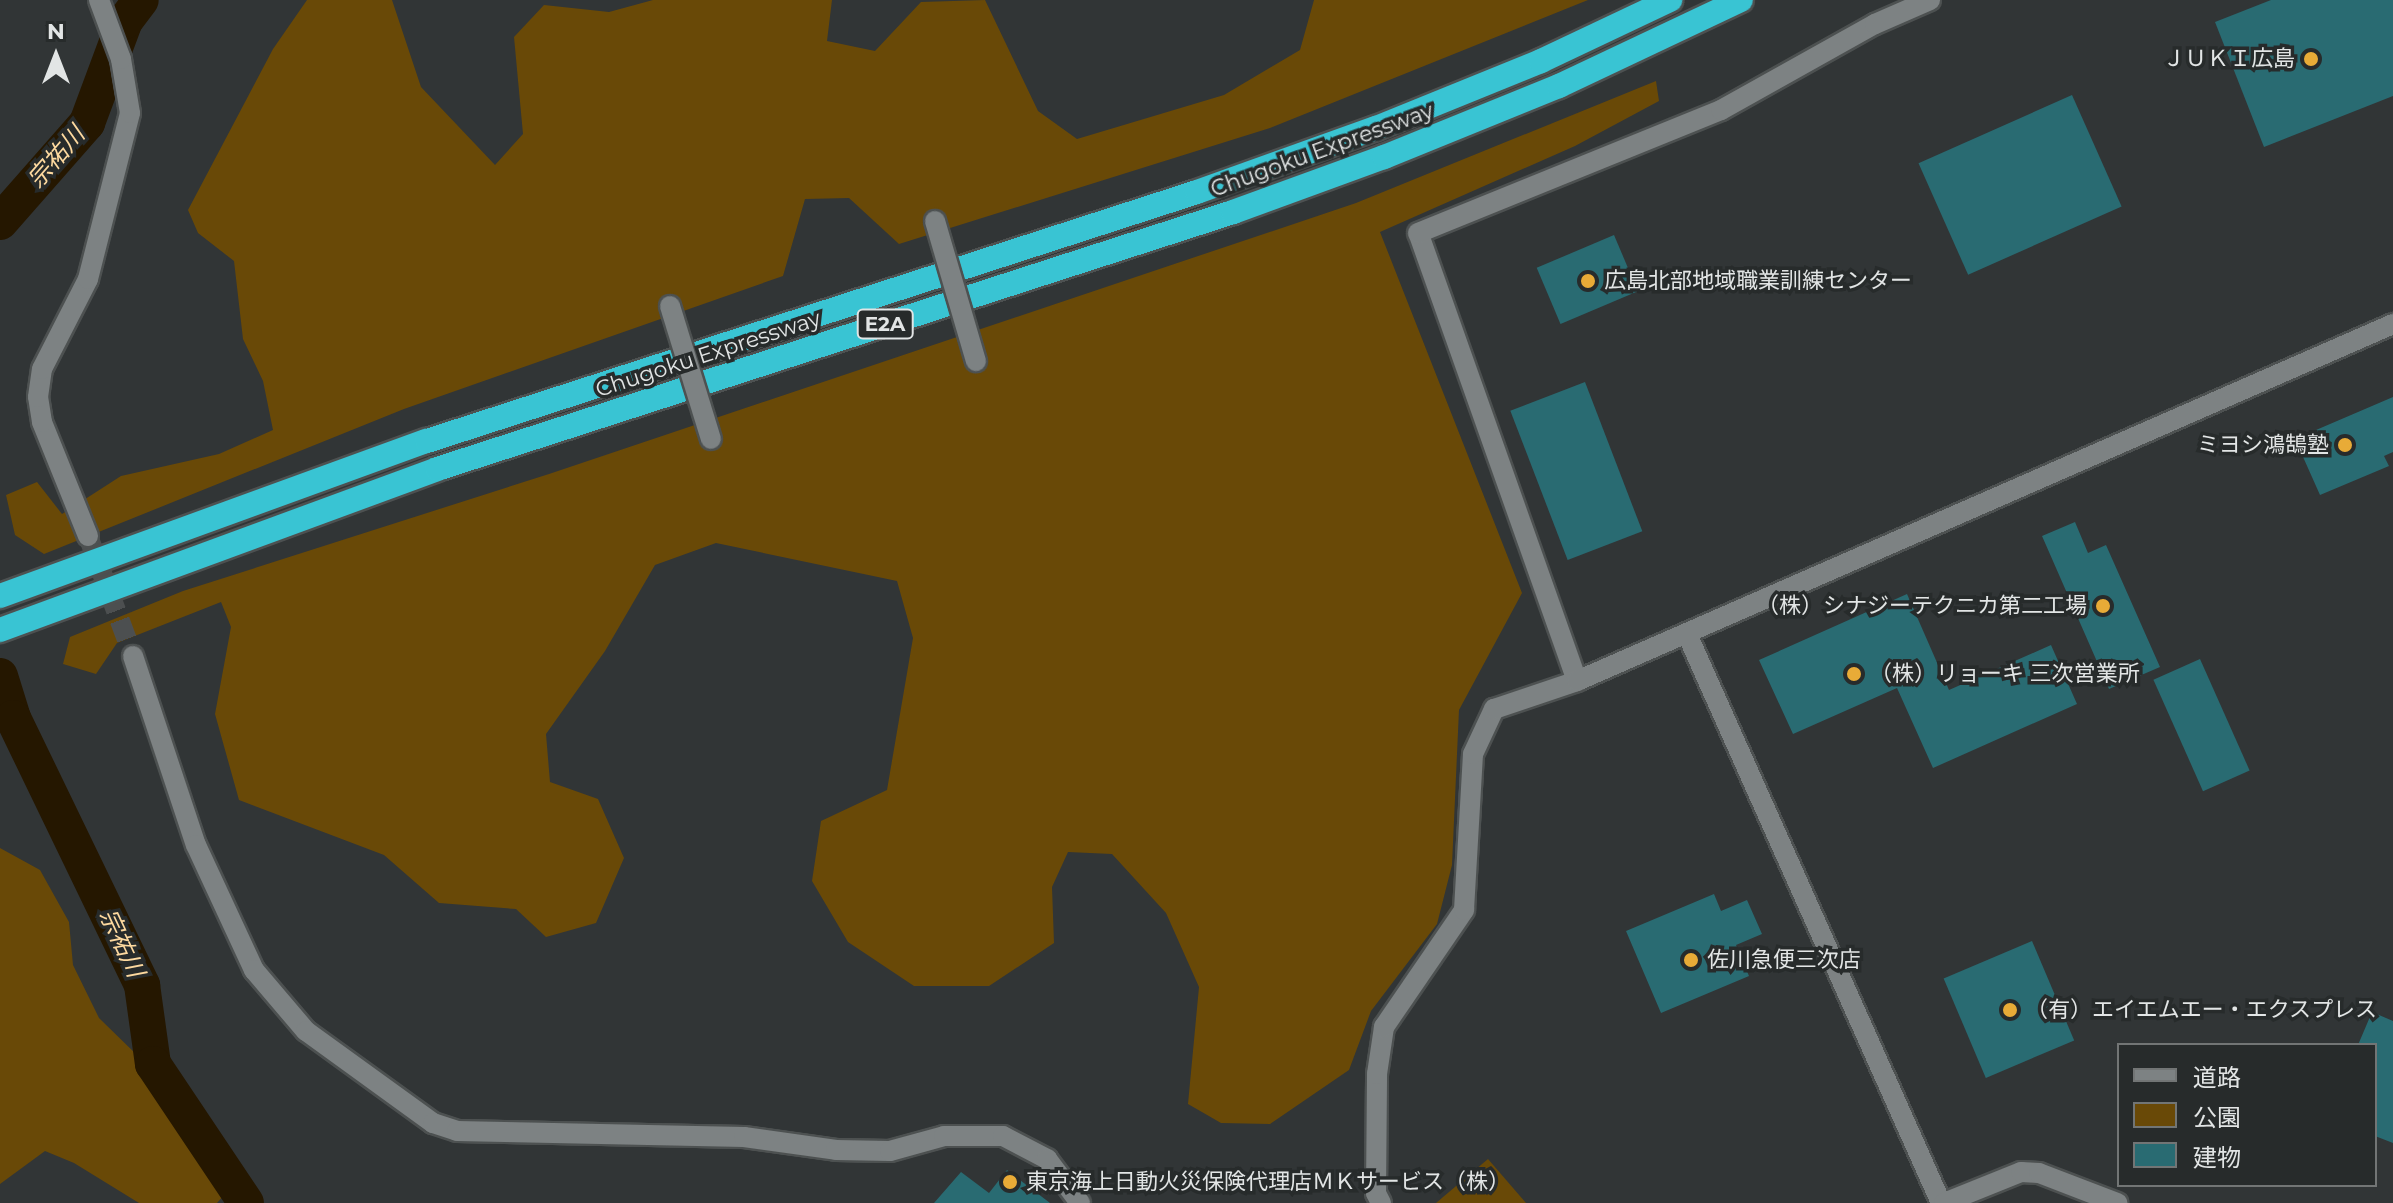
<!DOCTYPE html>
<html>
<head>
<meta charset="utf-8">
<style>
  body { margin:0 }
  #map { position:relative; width:2393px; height:1203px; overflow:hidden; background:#313536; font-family:Montserrat,"Noto Sans JP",sans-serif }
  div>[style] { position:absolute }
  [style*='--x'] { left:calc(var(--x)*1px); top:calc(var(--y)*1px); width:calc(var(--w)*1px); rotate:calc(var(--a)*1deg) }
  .green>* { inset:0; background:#694907 }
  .river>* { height:36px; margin:-18px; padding:0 18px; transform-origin:18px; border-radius:18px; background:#251700 }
  .building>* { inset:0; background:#296b72; transform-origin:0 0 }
  .minor-tunnel>* { height:20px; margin-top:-10px; transform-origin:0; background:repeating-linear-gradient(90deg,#4c4f50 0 20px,transparent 0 30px) }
  .roads { filter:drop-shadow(2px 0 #4d5151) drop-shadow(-2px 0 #4d5151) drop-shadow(0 2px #4d5151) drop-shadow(0 -2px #4d5151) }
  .minor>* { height:20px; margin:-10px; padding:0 10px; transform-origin:10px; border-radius:10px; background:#7d8283 }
  .highway>* { height:24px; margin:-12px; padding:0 12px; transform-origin:12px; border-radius:12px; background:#39c4d3 }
  .bridges { filter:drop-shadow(2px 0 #4d5151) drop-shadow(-2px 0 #4d5151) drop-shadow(0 2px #4d5151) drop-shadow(0 -2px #4d5151) }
  .minor-bridge>* { height:20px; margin:-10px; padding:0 10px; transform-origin:10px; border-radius:10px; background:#7d8283 }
  .dots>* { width:22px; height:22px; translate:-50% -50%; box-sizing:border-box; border:4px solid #272b2b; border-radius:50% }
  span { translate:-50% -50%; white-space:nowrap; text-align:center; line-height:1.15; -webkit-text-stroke:7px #272b2b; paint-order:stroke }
  .shield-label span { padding:2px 6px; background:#272b2b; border:2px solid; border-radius:6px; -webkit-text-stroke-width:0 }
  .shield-label { font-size:20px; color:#e2e5e5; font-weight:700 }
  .poi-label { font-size:22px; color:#e2e5e5 }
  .right { translate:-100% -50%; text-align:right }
  .left { translate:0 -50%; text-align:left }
  .street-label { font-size:22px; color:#e2e5e5 }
  .water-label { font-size:24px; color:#fdd99f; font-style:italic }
  .legend { position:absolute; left:2117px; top:1043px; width:260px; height:144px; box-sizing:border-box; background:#272b2b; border:2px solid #727575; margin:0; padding:10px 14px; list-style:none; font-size:24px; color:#e2e5e5 }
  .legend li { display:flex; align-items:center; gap:16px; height:40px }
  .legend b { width:40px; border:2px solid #727575 }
  .north { position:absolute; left:16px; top:16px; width:80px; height:80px; -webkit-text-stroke:6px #272b2b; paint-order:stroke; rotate:0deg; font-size:22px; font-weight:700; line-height:32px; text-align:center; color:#e2e5e5 }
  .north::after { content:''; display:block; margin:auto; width:28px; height:36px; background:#e2e5e5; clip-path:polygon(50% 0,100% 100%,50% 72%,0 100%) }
</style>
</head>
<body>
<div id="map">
  <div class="green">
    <div style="clip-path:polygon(307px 0,392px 0,421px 87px,495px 165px,523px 134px,514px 37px,544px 5px,609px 12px,653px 0,832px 0,827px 41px,875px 51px,921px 2px,985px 0,1038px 111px,1077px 139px,1224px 95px,1300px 50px,1314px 0,1588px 0,1270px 128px,899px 244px,849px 198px,805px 199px,783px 276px,404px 409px,44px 554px,15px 535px,6px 495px,37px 482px,62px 514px,121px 476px,219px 454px,273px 430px,263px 381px,243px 339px,234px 261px,198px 233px,188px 210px,273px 49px)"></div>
    <div style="clip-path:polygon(1656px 81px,1659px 101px,1575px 146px,1380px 232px,1522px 593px,1459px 710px,1452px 865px,1437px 924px,1371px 1011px,1349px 1070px,1270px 1124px,1221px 1123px,1188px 1104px,1199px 987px,1166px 913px,1112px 854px,1068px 852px,1052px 887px,1054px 943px,989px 986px,914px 986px,848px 942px,812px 881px,821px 821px,887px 790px,913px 638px,897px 581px,716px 543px,655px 565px,605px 651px,546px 734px,550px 782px,598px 799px,624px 858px,596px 923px,546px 937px,516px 909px,439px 903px,384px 855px,239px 800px,215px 714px,231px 627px,221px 602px,117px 643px,96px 674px,63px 664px,70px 637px,183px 591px,549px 474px,1356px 203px)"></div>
    <div style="clip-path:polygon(0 848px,40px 870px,69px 922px,73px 965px,99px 1018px,139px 1057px,224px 1195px,217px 1203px,139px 1203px,74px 1163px,45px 1151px,0 1184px)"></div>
    <div style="clip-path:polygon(1488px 1159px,1526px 1203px,1436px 1203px)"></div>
  </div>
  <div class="river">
    <div style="--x:0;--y:222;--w:132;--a:-48.7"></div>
    <div style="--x:87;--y:123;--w:109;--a:-69.6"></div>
    <div style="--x:125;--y:21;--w:26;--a:-53"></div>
    <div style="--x:0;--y:676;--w:44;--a:72.8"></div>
    <div style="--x:13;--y:718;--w:297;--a:64.2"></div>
    <div style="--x:142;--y:985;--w:80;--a:82.1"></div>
    <div style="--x:153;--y:1064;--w:167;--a:56.2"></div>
  </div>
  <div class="building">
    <div style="clip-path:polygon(2271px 0,2393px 0,2393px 96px,2264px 147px,2215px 22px)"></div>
    <div style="left:2072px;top:95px;width:122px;height:168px;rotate:66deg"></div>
    <div style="left:1614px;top:235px;width:61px;height:84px;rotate:67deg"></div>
    <div style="left:1585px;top:382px;width:160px;height:80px;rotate:69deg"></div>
    <div style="clip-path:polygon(2393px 397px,2393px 452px,2384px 456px,2389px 466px,2320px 495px,2295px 439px)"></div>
    <div style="clip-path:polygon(2075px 522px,2088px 553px,2106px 545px,2160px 667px,2109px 689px,2042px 536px)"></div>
    <div style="clip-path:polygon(1907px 594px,1949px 690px,2051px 645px,2077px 704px,1933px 768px,1897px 688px,1793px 734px,1759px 660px)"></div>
    <div style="left:2200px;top:659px;width:122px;height:51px;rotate:66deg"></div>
    <div style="clip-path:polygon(1714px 894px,1721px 911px,1747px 900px,1762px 934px,1736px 945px,1749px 976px,1661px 1013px,1626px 931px)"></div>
    <div style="left:2032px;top:941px;width:108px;height:96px;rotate:67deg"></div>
    <div style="clip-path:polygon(2372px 1012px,2393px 1021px,2393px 1143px,2375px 1136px,2375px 1045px,2358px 1045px)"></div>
    <div style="clip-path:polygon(1007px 1170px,1050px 1203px,934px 1203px,961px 1172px,989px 1193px)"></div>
  </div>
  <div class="minor-tunnel">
    <div style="--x:88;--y:536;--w:128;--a:69.4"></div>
  </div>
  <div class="roads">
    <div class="minor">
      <div style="--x:88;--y:536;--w:123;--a:-112"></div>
      <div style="--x:42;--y:422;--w:25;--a:-99"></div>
      <div style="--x:38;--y:397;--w:28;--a:-82"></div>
      <div style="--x:42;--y:369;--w:101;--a:-62.9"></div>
      <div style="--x:88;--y:279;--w:171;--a:-75.8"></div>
      <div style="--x:130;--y:113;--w:55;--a:-99.5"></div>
      <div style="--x:121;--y:59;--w:63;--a:-110.4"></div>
      <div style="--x:1687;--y:634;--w:623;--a:65.94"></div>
      <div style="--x:133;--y:656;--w:199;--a:71.6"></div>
      <div style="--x:196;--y:845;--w:138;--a:65.1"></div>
      <div style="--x:254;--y:970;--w:80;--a:49.6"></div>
      <div style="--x:306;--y:1031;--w:157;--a:35.9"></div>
      <div style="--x:433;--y:1123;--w:25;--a:18"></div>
      <div style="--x:457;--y:1131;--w:287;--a:1.2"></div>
      <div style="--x:744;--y:1137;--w:93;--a:8"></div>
      <div style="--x:836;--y:1150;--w:54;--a:1.1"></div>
      <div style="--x:890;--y:1151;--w:56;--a:-15.5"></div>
      <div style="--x:944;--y:1136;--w:59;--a:0"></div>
      <div style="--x:1003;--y:1136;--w:50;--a:27.6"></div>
      <div style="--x:1047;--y:1159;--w:55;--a:53.1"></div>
      <div style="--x:1577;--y:681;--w:475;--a:-109.5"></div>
      <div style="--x:1418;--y:233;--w:327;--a:-22.1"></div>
      <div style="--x:1721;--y:110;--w:176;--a:-29.2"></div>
      <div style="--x:1875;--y:24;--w:60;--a:-23.6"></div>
      <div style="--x:1381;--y:1203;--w:11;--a:-117"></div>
      <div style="--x:1376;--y:1193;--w:119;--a:-89.5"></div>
      <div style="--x:1377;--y:1074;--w:48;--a:-81.5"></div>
      <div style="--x:1384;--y:1027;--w:142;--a:-55.6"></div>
      <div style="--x:1464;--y:910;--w:156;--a:-86.7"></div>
      <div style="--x:1473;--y:754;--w:50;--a:-65"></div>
      <div style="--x:1494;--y:709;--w:88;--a:-18.6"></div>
      <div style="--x:1577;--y:681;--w:891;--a:-23.63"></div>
      <div style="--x:1944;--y:1203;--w:83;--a:-21.9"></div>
      <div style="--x:2021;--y:1172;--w:18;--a:3"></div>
      <div style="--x:2039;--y:1173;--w:84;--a:21"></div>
    </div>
    <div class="highway">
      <div style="--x:0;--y:596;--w:454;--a:-20"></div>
      <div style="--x:427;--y:441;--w:809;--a:-17.92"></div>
      <div style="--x:1197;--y:192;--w:190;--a:-19.7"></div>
      <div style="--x:1376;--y:128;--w:178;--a:-22.1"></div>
      <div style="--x:1541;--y:61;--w:143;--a:-25.3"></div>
      <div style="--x:0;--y:630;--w:466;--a:-20.2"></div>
      <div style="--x:437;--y:469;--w:836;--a:-17.89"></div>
      <div style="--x:1233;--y:212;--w:161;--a:-20"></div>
      <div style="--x:1384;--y:157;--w:189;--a:-22.1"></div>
      <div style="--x:1559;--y:86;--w:201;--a:-25.3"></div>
    </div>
  </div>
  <div class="bridges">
    <div class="minor-bridge">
      <div style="--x:935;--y:221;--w:146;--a:73.7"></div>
      <div style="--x:670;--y:306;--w:139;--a:72.9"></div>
    </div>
  </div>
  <div class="dots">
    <div style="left:2311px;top:59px;background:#e8ab37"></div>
    <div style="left:1588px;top:281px;background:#e8ab37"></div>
    <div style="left:2345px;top:445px;background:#e8ab37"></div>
    <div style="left:2103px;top:606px;background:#e8ab37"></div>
    <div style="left:1854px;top:674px;background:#e8ab37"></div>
    <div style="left:1691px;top:960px;background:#e8ab37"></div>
    <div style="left:2010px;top:1010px;background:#e8ab37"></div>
    <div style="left:1010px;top:1182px;background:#e8ab37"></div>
  </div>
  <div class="shield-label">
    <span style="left:885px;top:324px">E2A</span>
  </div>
  <div class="poi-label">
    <span class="right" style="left:2295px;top:59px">ＪＵＫＩ広島</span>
    <span class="left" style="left:1604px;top:281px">広島北部地域職業訓練センター</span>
    <span class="right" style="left:2329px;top:445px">ミヨシ鴻鵠塾</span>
    <span class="right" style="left:2087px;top:606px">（株）シナジーテクニカ第二工場</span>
    <span class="left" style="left:1870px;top:674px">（株）リョーキ 三次営業所</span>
    <span class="left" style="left:1707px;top:960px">佐川急便三次店</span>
    <span class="left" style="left:2026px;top:1010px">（有）エイエムエー・エクスプレス</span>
    <span class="left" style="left:1026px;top:1182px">東京海上日動火災保険代理店ＭＫサービス（株）</span>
  </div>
  <div class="street-label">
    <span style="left:1322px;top:150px;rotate:-20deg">Chugoku Expressway</span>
    <span style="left:708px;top:354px;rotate:-18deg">Chugoku Expressway</span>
  </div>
  <div class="water-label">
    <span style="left:56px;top:157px;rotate:-49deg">宗祐川</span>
    <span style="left:122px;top:943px;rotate:65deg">宗祐川</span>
  </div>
  <ul class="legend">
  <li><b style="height:10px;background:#7d8283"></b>道路</li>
  <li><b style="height:22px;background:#694907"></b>公園</li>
  <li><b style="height:22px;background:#296b72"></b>建物</li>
  </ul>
  <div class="north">N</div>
</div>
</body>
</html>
